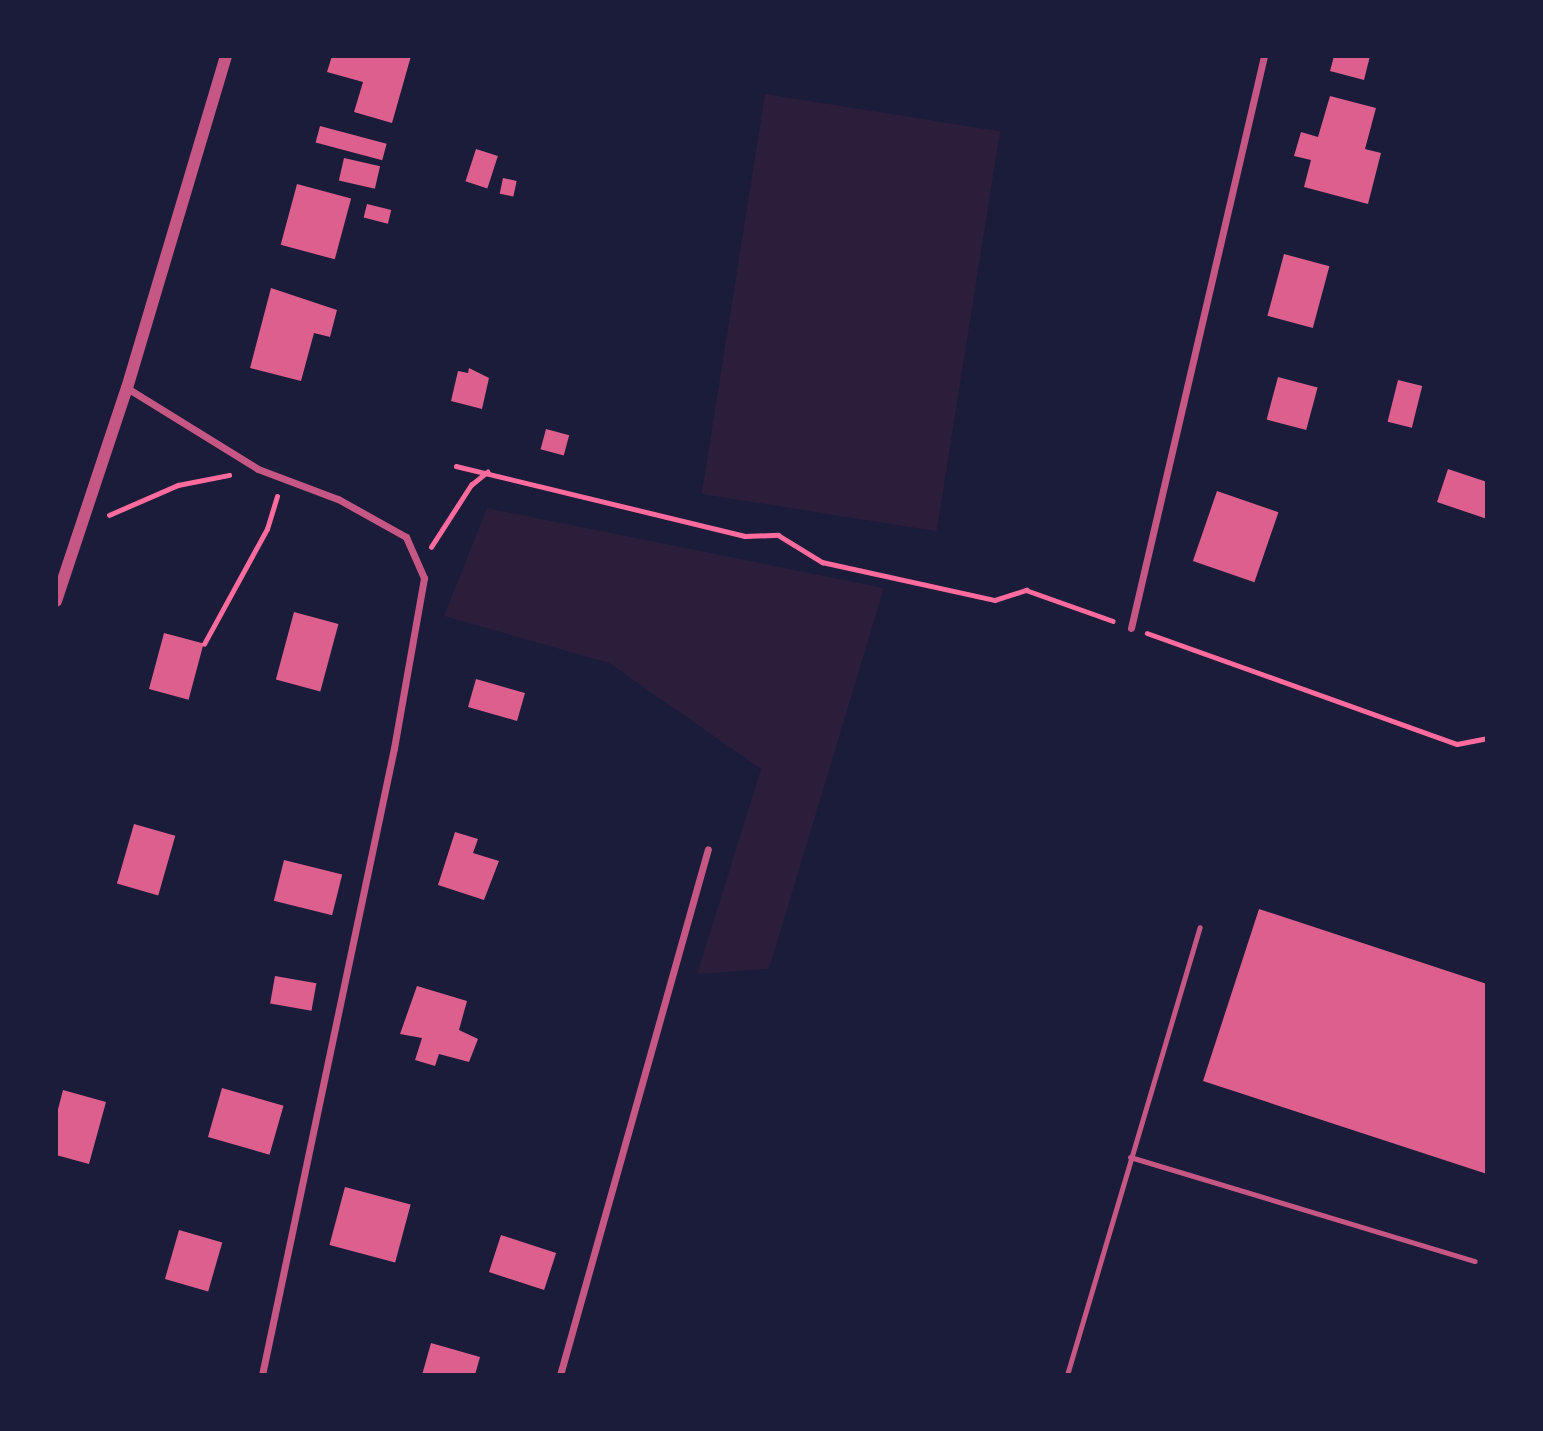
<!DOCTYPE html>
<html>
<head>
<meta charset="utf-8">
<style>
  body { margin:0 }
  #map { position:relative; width:1543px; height:1431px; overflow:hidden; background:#1b1b3a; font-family:Overpass,sans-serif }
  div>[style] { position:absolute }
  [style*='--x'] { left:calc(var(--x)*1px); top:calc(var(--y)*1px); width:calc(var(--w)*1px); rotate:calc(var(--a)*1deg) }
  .green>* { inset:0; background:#2a1e3b; transform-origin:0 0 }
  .building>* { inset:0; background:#dd5f8e; transform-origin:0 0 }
  .path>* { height:4.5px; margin:-2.25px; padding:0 2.25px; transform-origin:2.25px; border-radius:2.25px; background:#ff6b9d }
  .service>* { height:5px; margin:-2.5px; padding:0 2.5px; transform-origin:2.5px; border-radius:2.5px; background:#c65784 }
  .minor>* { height:7px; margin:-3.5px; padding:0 3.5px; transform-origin:3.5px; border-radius:3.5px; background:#c65784 }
  .tertiary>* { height:12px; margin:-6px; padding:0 6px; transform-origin:6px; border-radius:6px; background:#c65784 }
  span { translate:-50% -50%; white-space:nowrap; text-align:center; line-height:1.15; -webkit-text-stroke:5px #1b1b3a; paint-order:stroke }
  .frame { position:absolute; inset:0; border:58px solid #1b1b3a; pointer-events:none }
</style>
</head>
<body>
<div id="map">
  <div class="green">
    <div style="left:765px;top:94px;width:238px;height:405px;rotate:9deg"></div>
    <div style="clip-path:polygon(487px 508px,884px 588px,769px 969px,697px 974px,761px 769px,609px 663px,444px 616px)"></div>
  </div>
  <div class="building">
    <div style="clip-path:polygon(332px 56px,411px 56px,392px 123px,354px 112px,363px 82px,327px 72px)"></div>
    <div style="clip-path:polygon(1334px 56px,1370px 56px,1364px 80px,1330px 71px)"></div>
    <div style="clip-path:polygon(1330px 96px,1376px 108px,1365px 149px,1381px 153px,1368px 204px,1304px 187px,1311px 160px,1294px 156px,1301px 132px,1318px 137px)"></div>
    <div style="left:320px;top:126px;width:69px;height:17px;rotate:15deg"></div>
    <div style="left:476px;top:149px;width:23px;height:34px;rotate:18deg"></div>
    <div style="left:344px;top:158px;width:37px;height:23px;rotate:13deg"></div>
    <div style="left:503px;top:178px;width:14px;height:16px;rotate:12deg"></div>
    <div style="left:297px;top:184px;width:56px;height:63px;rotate:15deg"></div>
    <div style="left:367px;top:204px;width:25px;height:14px;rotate:14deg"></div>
    <div style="left:1284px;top:254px;width:47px;height:64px;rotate:15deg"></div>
    <div style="clip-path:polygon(271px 288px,337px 310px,330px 337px,314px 333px,301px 381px,250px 368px)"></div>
    <div style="clip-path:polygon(469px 368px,489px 378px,482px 409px,451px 401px,458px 371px,468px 373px)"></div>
    <div style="left:1278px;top:377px;width:41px;height:44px;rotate:15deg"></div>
    <div style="left:1398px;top:380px;width:25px;height:43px;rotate:14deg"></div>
    <div style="left:546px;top:429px;width:24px;height:21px;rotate:15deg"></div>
    <div style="clip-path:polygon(1448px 469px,1487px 482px,1487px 519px,1437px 502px)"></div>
    <div style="left:1217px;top:491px;width:65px;height:74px;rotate:19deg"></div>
    <div style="left:294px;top:612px;width:46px;height:70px;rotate:15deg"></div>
    <div style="left:164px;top:633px;width:41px;height:58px;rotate:15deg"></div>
    <div style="left:476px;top:679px;width:51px;height:29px;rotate:16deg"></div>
    <div style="left:134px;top:824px;width:43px;height:62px;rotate:16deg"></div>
    <div style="clip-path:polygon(455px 832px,478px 839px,473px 853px,499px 861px,484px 900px,438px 885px)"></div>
    <div style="left:284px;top:860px;width:60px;height:42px;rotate:14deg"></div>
    <div style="clip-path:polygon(1259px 909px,1487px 984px,1487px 1174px,1203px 1081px)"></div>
    <div style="left:275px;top:976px;width:42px;height:28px;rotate:10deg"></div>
    <div style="clip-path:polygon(417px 986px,467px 1001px,459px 1030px,478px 1039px,469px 1062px,439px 1054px,435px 1066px,415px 1060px,422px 1038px,400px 1034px)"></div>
    <div style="left:222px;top:1088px;width:64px;height:51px;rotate:16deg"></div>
    <div style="clip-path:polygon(63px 1090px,106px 1102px,89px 1164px,56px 1155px,56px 1117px)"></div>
    <div style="left:345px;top:1187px;width:68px;height:60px;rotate:15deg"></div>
    <div style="left:179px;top:1230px;width:45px;height:51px;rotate:16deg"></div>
    <div style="left:501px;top:1235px;width:58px;height:39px;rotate:18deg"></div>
    <div style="clip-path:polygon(431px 1343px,480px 1357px,475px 1375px,422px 1375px)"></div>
  </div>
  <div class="path">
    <div style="--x:456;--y:466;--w:297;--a:13.6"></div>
    <div style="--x:745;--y:536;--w:33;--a:-2"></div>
    <div style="--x:778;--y:535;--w:52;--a:31.5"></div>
    <div style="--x:822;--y:562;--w:177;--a:12.4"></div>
    <div style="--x:995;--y:600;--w:33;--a:-18"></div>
    <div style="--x:1026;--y:590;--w:92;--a:19.6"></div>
    <div style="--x:109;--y:515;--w:75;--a:-23.5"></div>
    <div style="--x:178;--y:485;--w:52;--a:-11.1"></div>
    <div style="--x:431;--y:547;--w:74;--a:-57.2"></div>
    <div style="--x:471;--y:485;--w:21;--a:-39"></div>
    <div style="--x:1147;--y:633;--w:329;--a:19.7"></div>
    <div style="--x:1457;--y:744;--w:31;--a:-11"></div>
    <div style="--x:204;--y:644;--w:131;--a:-61.3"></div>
    <div style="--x:267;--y:529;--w:34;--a:-73"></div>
  </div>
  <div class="service">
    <div style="--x:1130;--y:1157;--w:360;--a:16.8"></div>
    <div style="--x:1067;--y:1375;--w:467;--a:-73.5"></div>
  </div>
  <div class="minor">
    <div style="--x:127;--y:388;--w:154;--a:31.7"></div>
    <div style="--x:258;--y:469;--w:85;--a:20.6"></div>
    <div style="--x:338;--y:499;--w:78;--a:29.2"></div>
    <div style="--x:406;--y:537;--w:45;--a:66.3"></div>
    <div style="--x:424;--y:578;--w:173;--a:100"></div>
    <div style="--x:394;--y:748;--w:641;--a:101.89"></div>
    <div style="--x:1131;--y:628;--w:587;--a:-76.91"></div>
    <div style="--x:560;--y:1375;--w:546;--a:-74.29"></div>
  </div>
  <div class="tertiary">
    <div style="--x:56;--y:601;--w:225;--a:-71.6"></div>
    <div style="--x:127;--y:388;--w:346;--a:-73.4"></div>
  </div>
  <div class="frame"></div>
</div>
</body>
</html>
